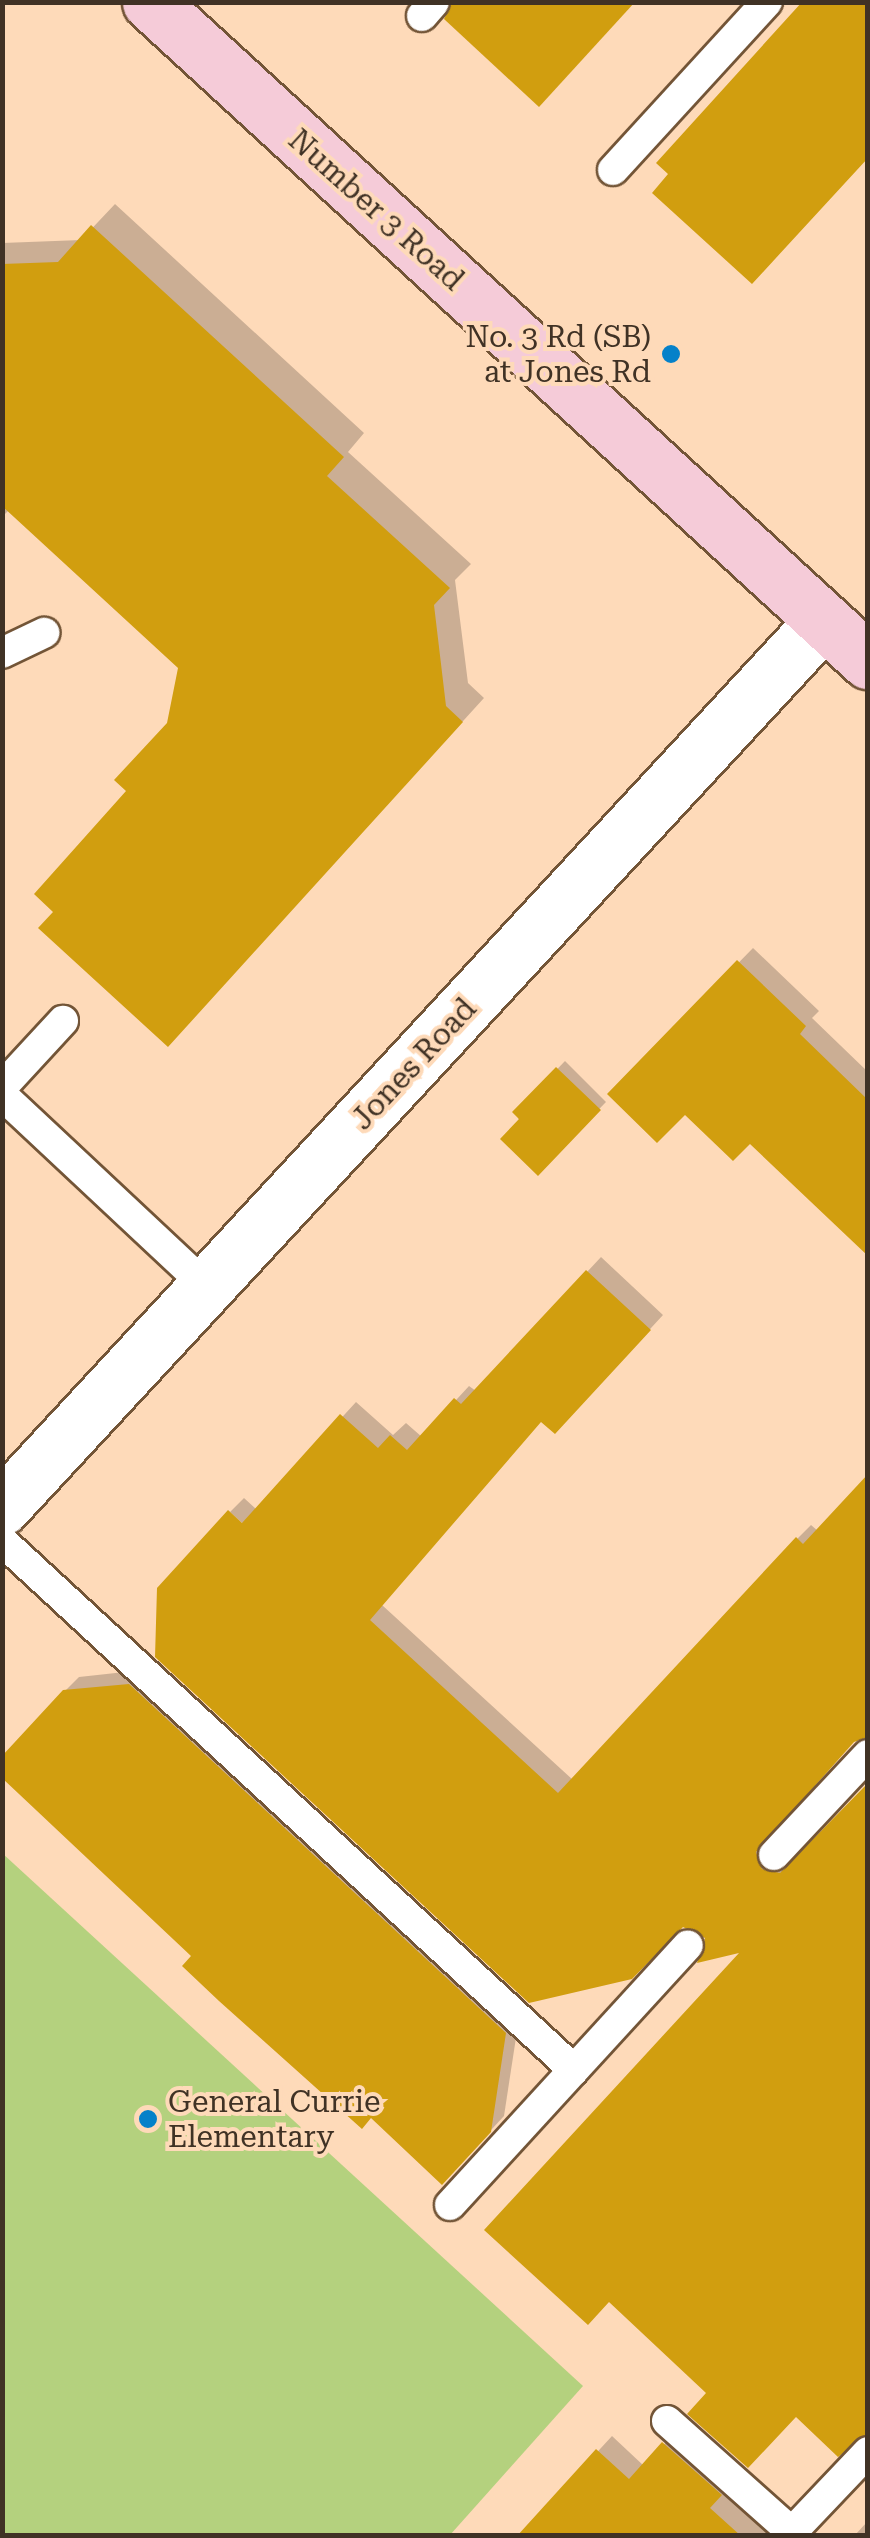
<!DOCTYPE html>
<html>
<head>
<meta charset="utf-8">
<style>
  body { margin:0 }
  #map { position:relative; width:870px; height:2538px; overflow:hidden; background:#fedab9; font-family:"Roboto Serif",serif }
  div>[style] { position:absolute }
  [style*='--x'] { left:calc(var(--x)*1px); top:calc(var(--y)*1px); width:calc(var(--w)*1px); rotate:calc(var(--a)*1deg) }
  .green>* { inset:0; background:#b4d17e }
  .shadow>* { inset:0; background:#0003 }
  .building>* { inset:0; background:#d19e0f }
  .roads { filter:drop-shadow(2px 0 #735537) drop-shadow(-2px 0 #735537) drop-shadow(0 2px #735537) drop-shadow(0 -2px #735537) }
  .lane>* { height:30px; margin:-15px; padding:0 15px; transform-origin:15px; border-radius:15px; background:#fff }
  .street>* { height:55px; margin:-27.5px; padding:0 27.5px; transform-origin:27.5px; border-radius:27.5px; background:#fff }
  .secondary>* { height:55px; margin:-27.5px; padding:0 27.5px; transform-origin:27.5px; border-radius:27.5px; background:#f5cbd8 }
  .dots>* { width:28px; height:28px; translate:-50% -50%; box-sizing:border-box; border:5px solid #fedab9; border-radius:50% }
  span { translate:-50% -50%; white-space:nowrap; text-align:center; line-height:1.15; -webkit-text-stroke:8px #fedab9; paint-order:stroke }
  .street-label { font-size:30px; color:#403225 }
  .poi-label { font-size:30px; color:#403225 }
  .right { translate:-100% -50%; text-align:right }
  .left { translate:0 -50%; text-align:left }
  .frame { position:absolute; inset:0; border:5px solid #403225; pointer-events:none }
</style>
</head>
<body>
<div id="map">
  <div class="green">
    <div style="clip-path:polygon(2px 1853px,583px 2386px,450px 2535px,3px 2535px)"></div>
  </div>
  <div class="shadow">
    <div style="clip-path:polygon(115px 204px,364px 433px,348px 452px,471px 564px,455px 580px,468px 683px,484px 698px,190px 1021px,56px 911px,170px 724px,181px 667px,10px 509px,2px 517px,2px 243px,81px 240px)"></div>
    <div style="clip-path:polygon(753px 948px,819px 1011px,812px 1018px,868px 1072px,868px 1253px,750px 1141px,685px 1112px,610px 1094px)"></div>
    <div style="clip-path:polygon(565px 1061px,606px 1102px,538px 1172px,516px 1112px)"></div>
    <div style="clip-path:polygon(601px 1257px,663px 1315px,569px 1417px,542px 1419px,382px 1605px,573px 1780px,797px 1539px,811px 1525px,818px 1531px,769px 1833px,776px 1856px,796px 1859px,796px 2414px,709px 2393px,746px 1949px,683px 1924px,230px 1512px,244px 1498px,257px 1510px,356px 1402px,393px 1435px,406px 1423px,422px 1437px,469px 1386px,476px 1391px)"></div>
    <div style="clip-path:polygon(143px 1670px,519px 2018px,504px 2116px,456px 2168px,195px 1955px,64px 1692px,79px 1677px)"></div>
    <div style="clip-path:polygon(678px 2429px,734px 2480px,723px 2492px,770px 2536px,520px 2536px,612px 2436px,644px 2466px)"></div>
    <div style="clip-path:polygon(868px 2521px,868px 2536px,854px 2536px)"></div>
  </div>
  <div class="building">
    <div style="clip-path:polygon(452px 2px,635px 2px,539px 107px,444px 19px)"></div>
    <div style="clip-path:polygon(802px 2px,868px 2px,868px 158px,752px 284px,652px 193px,668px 174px,656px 163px)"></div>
    <div style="clip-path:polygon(91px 225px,344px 457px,327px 476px,450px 588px,434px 605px,446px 706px,463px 722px,168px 1047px,38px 928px,53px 912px,34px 894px,126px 791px,114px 780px,167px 723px,178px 668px,2px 506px,2px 264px,58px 262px)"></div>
    <div style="clip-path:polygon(737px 960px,806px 1026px,800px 1034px,868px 1100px,868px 1256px,750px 1144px,733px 1161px,685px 1115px,657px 1143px,607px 1094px)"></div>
    <div style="clip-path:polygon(556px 1067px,601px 1110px,538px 1176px,500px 1139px,519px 1119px,512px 1112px)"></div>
    <div style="clip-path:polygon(586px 1270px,651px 1330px,555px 1434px,541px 1422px,370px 1620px,558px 1793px,796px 1537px,803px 1544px,868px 1474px,868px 1737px,854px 1742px,756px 1852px,762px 1869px,780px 1873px,868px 1783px,868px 2434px,838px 2457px,796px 2417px,748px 2468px,687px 2414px,706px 2393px,609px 2302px,588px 2325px,484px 2230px,739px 1953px,697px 1963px,705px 1938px,683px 1927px,632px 1979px,529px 2003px,155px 1657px,157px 1588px,228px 1510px,242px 1523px,340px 1414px,378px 1448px,390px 1435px,407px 1450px,454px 1398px,461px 1404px)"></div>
    <div style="clip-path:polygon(129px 1684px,506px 2033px,491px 2132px,442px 2185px,371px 2118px,362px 2129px,219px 2001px,182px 1966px,191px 1956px,2px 1778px,2px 1756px,63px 1690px)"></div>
    <div style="clip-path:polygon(662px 2442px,722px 2495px,710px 2508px,741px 2536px,517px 2536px,596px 2449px,629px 2479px)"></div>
  </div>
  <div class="roads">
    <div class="lane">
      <div style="--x:422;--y:16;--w:18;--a:-49"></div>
      <div style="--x:613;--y:170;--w:228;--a:-47.5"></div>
      <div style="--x:2;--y:653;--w:47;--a:-25.5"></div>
      <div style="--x:2;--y:1087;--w:90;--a:-47.3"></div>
      <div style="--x:2;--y:1095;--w:282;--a:43.1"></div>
      <div style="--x:2;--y:1541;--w:779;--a:42.76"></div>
      <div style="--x:774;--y:1855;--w:137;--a:-46.8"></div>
      <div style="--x:450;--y:2205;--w:352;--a:-47.5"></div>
      <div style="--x:667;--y:2421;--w:173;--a:41.7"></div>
      <div style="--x:792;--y:2532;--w:110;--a:-46.5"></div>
    </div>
    <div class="street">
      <div style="--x:2;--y:1507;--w:1208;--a:-47.18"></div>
    </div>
    <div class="secondary">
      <div style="--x:150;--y:2;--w:975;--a:42.55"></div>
    </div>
  </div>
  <div class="dots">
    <div style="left:671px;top:354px;background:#0581c9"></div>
    <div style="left:148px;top:2119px;background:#0581c9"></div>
  </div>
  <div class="street-label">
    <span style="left:376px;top:210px;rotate:42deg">Number 3 Road</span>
    <span style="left:414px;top:1064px;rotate:-47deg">Jones Road</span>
  </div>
  <div class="poi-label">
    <span class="right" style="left:651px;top:354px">No. 3 Rd (SB)<br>at Jones Rd</span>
    <span class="left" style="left:168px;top:2119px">General Currie<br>Elementary</span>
  </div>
  <div class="frame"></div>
</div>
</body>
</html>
